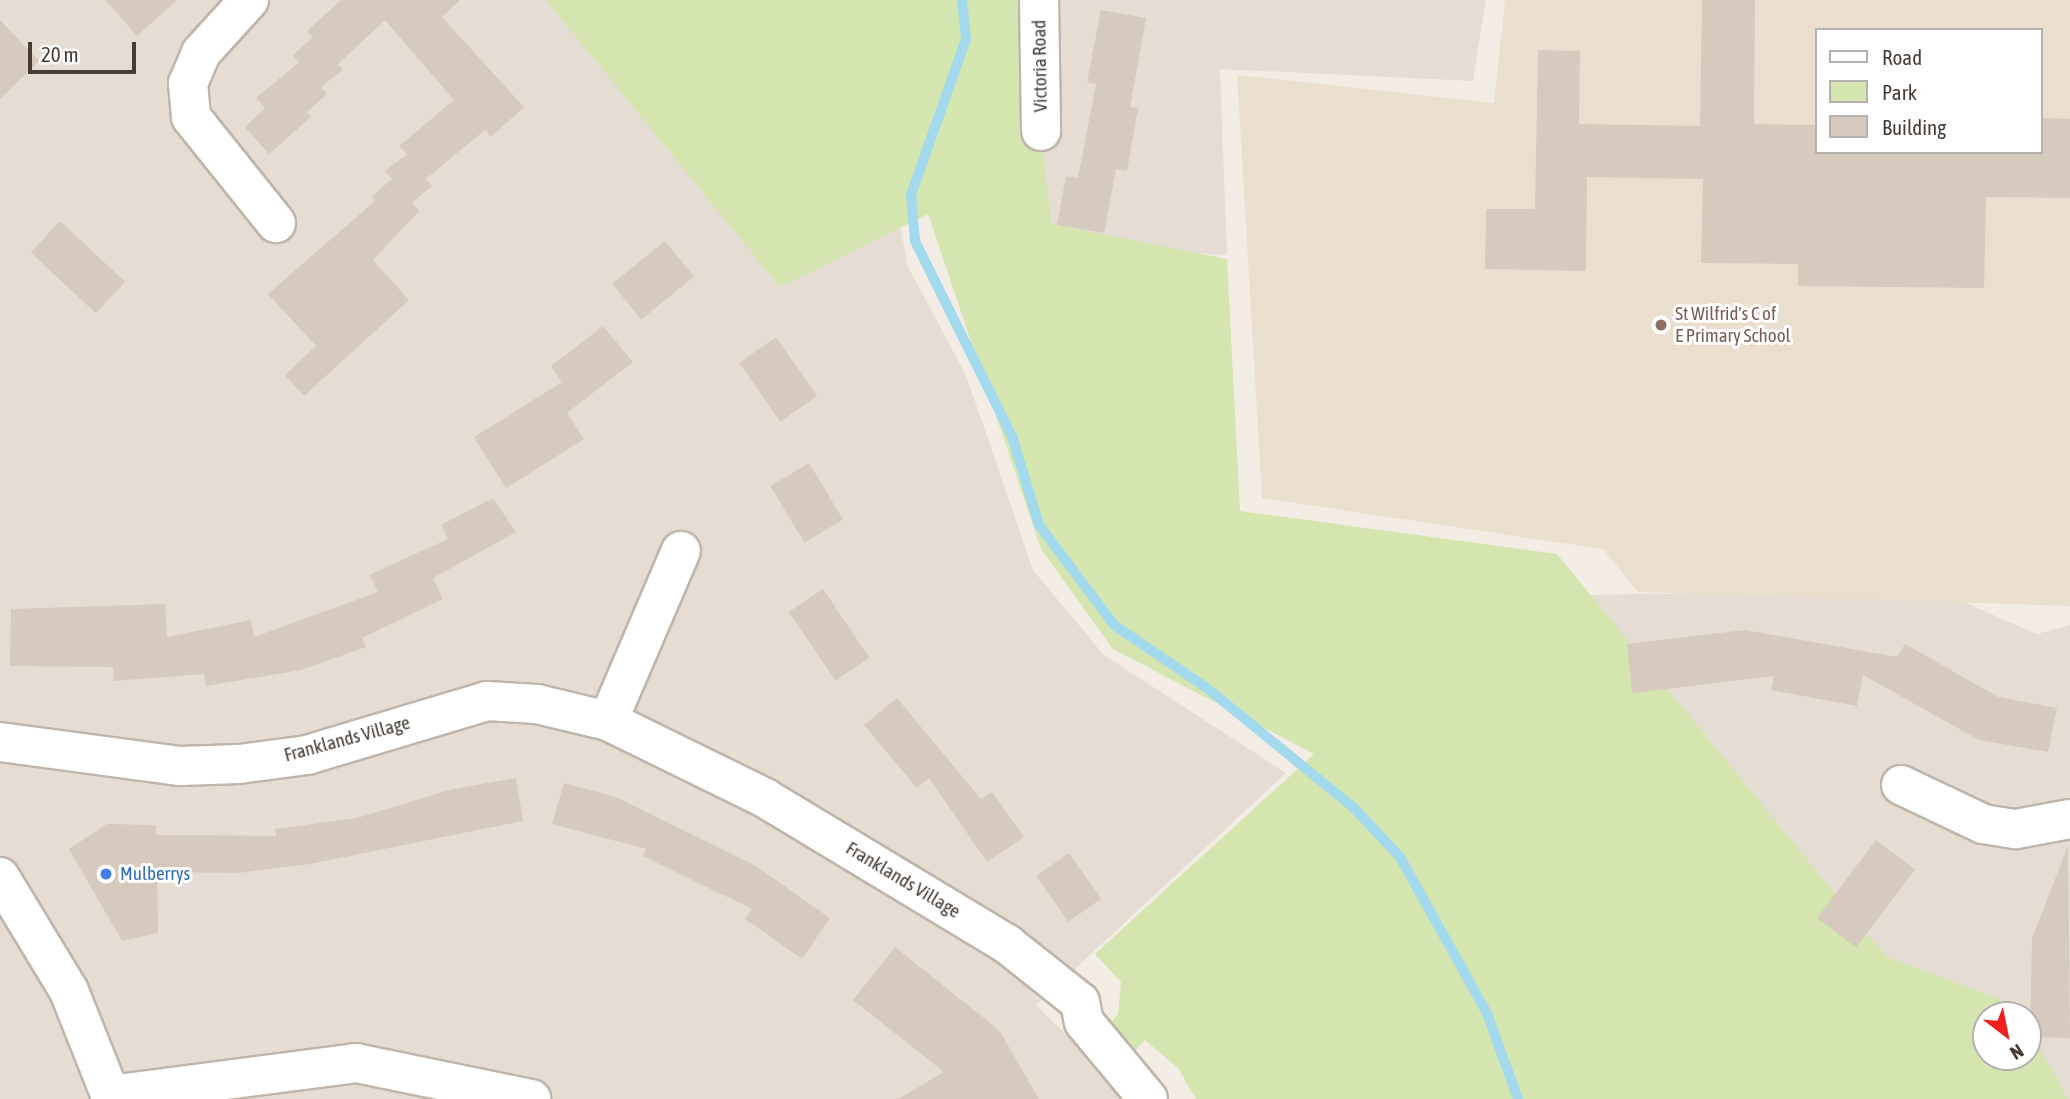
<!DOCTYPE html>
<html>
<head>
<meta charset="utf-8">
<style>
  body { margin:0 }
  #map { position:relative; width:2070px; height:1099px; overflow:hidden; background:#f2ece5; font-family:"Asap Condensed",sans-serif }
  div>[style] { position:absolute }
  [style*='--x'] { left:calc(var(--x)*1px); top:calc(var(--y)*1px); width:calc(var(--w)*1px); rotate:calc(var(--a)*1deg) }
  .residential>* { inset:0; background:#e5ddd3 }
  .education>* { inset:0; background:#eadfcf }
  .green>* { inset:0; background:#d4e5af }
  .stream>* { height:10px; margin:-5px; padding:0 5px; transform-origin:5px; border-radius:5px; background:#a3d9ec }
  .building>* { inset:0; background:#d6c9be; transform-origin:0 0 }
  .roads { filter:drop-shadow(2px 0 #c0b5ab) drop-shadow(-2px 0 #c0b5ab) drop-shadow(0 2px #c0b5ab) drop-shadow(0 -2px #c0b5ab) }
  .minor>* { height:38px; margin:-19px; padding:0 19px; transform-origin:19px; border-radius:19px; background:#fff }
  .dots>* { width:19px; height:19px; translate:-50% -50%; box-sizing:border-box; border:4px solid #fff; border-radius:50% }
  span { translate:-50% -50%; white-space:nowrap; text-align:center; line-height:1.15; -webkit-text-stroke:6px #fff; paint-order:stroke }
  .street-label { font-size:19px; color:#443c35 }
  .education-label { font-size:19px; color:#785e54 }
  .left { translate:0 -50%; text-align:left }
  .shop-label { font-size:19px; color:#366cbe }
  .legend { position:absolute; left:1815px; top:28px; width:228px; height:126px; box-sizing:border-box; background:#fff; border:2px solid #b4b1ae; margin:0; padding:9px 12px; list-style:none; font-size:21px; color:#443c35 }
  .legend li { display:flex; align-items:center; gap:14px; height:35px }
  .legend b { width:35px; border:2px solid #b4b1ae }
  .north { position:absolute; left:1972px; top:1001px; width:70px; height:70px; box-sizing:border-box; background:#fff; border:2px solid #b4b1ae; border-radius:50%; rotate:148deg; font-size:19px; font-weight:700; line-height:28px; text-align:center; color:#443c35 }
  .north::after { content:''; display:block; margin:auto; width:24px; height:32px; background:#f0201e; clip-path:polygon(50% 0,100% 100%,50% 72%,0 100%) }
  .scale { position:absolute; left:28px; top:42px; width:108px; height:32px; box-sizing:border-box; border:4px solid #443c35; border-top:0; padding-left:9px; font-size:21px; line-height:24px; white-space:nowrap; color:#443c35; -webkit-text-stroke:5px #fff; paint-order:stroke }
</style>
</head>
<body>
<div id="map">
  <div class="residential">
    <div style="clip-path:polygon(0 0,593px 0,892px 187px,908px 267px,966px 375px,1033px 570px,1104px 655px,1286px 773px,1036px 1005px,1131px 1099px,0 1099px)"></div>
    <div style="clip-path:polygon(1046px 0,1486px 0,1473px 81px,1220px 69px,1227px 255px,1034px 243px)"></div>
    <div style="clip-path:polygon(1936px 590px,2037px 634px,2070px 625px,2070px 1099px,2060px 1099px,2028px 1050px,2028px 1015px,1989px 1015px,1860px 965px,1581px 595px)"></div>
  </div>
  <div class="education">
    <div style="clip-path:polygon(evenodd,1505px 0,2070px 0,2070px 606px,1638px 592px,1603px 549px,1262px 498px,1237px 75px,1494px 103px,1505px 0,1816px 30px,2040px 30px,2040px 152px,1816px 152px,1816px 30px)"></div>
  </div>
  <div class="green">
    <div style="clip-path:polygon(546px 0,1044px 0,1041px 131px,1051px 224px,1227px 259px,1240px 511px,1557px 554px,1887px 957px,2013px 1004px,2020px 1015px,1986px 1015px,1986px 1057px,2028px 1057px,2028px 1028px,2068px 1099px,1196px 1099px,1178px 1068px,1145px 1040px,1128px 1058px,1105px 1029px,1118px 1014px,1121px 982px,1095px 954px,1314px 754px,1113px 649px,1041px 549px,928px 214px,780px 287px)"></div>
  </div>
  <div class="stream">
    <div style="--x:962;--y:0;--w:39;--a:84"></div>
    <div style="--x:966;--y:39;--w:165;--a:109.4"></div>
    <div style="--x:911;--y:195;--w:46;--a:85"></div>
    <div style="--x:915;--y:241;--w:218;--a:63.6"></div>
    <div style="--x:1012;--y:436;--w:93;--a:73.1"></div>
    <div style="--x:1039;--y:525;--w:125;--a:53.1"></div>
    <div style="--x:1114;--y:625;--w:112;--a:34.1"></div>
    <div style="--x:1207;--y:688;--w:190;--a:39.2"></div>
    <div style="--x:1354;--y:808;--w:67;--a:46.8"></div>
    <div style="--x:1400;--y:857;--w:179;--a:60.9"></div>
    <div style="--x:1487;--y:1013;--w:91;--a:70.2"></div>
  </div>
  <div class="building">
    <div style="clip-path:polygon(105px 0,177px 0,137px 36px)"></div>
    <div style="clip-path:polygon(341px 0,460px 0,442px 17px,524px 107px,491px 137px,485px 130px,426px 179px,432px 186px,412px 203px,419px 211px,373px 260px,409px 300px,304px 396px,285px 375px,316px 346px,268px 294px,376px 200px,371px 197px,392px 179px,385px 171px,407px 154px,399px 146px,454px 100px,385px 20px,338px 64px,343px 70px,321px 87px,327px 94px,307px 112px,311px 117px,269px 154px,245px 127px,265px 108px,256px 98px,299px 62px,293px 55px,313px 37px,307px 31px)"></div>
    <div style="clip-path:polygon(1702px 0,1755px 0,1754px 124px,1816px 125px,1816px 152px,2040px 152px,2040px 118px,2070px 119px,2070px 198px,1986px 197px,1984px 288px,1798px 286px,1798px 264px,1701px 263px,1703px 179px,1587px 177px,1586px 271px,1485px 269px,1486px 209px,1535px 209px,1538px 50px,1580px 51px,1579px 124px,1700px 126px)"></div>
    <div style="clip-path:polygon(1101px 10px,1146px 18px,1130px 107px,1138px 108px,1127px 171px,1116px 169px,1104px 233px,1057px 225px,1066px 176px,1078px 178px,1096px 84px,1087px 82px)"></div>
    <div style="clip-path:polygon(0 20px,39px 61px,0 99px)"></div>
    <div style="left:60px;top:221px;width:89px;height:43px;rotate:43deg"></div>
    <div style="left:665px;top:241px;width:46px;height:68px;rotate:51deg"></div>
    <div style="clip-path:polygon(603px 326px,633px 362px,567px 413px,584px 439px,506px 488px,474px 437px,562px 382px,551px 366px)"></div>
    <div style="left:776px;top:337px;width:72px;height:45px;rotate:55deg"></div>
    <div style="left:809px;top:463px;width:66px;height:45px;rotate:59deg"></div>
    <div style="clip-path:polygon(493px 498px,516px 532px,433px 578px,443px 599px,362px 638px,366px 647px,301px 670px,206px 686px,204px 674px,114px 681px,113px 667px,10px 666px,11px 609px,165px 604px,167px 637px,251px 620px,254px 637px,378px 592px,369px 575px,448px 539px,441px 525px)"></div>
    <div style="left:823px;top:589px;width:83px;height:41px;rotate:56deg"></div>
    <div style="clip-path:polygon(1745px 630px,1897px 657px,1905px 644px,1998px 697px,2057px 708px,2048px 752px,1979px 740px,1863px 675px,1857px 706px,1771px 690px,1774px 676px,1632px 693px,1627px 644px)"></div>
    <div style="clip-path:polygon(897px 698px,981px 799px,992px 792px,1024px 837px,987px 862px,929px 778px,917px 788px,864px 725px)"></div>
    <div style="clip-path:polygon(516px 778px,523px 821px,310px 864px,238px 873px,157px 872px,158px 933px,122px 941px,69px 849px,107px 824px,156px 825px,156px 835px,276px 836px,275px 829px,357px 818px,453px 789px)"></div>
    <div style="clip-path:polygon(564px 783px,616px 797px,754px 865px,830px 918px,802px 959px,745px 919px,752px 909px,643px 856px,646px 849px,552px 824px)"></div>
    <div style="left:1876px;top:840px;width:49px;height:98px;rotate:37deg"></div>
    <div style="clip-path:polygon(2068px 846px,2070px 1038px,2030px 1037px,2032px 938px)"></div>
    <div style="left:1069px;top:853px;width:56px;height:40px;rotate:55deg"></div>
    <div style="clip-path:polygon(895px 947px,999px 1030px,1039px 1099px,898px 1099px,944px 1072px,853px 1000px)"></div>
  </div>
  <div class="roads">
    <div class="minor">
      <div style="--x:249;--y:0;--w:72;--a:132.2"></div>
      <div style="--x:201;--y:53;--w:33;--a:113"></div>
      <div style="--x:188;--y:83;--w:34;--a:85"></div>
      <div style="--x:191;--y:117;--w:136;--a:51.3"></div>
      <div style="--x:1039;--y:0;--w:131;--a:89.1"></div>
      <div style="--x:608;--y:721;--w:185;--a:-66.8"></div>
      <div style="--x:0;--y:742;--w:182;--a:7.6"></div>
      <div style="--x:180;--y:766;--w:59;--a:-1.9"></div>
      <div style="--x:239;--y:764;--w:69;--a:-7.5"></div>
      <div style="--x:307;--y:755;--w:188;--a:-16.7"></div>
      <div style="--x:487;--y:701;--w:50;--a:3.4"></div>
      <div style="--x:537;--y:704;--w:73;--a:13.5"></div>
      <div style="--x:608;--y:721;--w:175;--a:26.1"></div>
      <div style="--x:765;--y:798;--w:283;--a:31.1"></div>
      <div style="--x:1007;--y:944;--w:93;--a:38.5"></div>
      <div style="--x:1080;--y:1002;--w:20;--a:79"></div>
      <div style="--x:1084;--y:1022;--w:100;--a:50.3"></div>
      <div style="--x:1901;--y:785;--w:91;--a:25.4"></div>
      <div style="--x:1983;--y:824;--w:33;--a:9"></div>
      <div style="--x:2016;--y:829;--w:55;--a:-10.5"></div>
      <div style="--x:0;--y:877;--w:133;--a:58.8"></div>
      <div style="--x:69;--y:991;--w:116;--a:68.3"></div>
      <div style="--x:110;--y:1095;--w:248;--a:-7.4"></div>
      <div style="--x:356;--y:1063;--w:179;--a:11.6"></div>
    </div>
  </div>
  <div class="dots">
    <div style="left:1661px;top:325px;background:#8d6e63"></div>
    <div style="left:106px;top:874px;background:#3f7fe0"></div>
  </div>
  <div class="street-label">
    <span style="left:1040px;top:66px;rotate:-91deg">Victoria Road</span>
    <span style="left:347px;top:739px;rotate:-15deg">Franklands Village</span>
    <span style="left:903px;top:880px;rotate:31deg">Franklands Village</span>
  </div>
  <div class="education-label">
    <span class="left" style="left:1675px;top:325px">St Wilfrid's C of<br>E Primary School</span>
  </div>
  <div class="shop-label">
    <span class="left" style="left:120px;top:874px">Mulberrys</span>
  </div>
  <ul class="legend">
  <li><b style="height:9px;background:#fff"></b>Road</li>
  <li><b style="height:19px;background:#d4e5af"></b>Park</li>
  <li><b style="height:19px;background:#d6c9be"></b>Building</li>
  </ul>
  <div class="north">N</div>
  <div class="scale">20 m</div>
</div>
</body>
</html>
